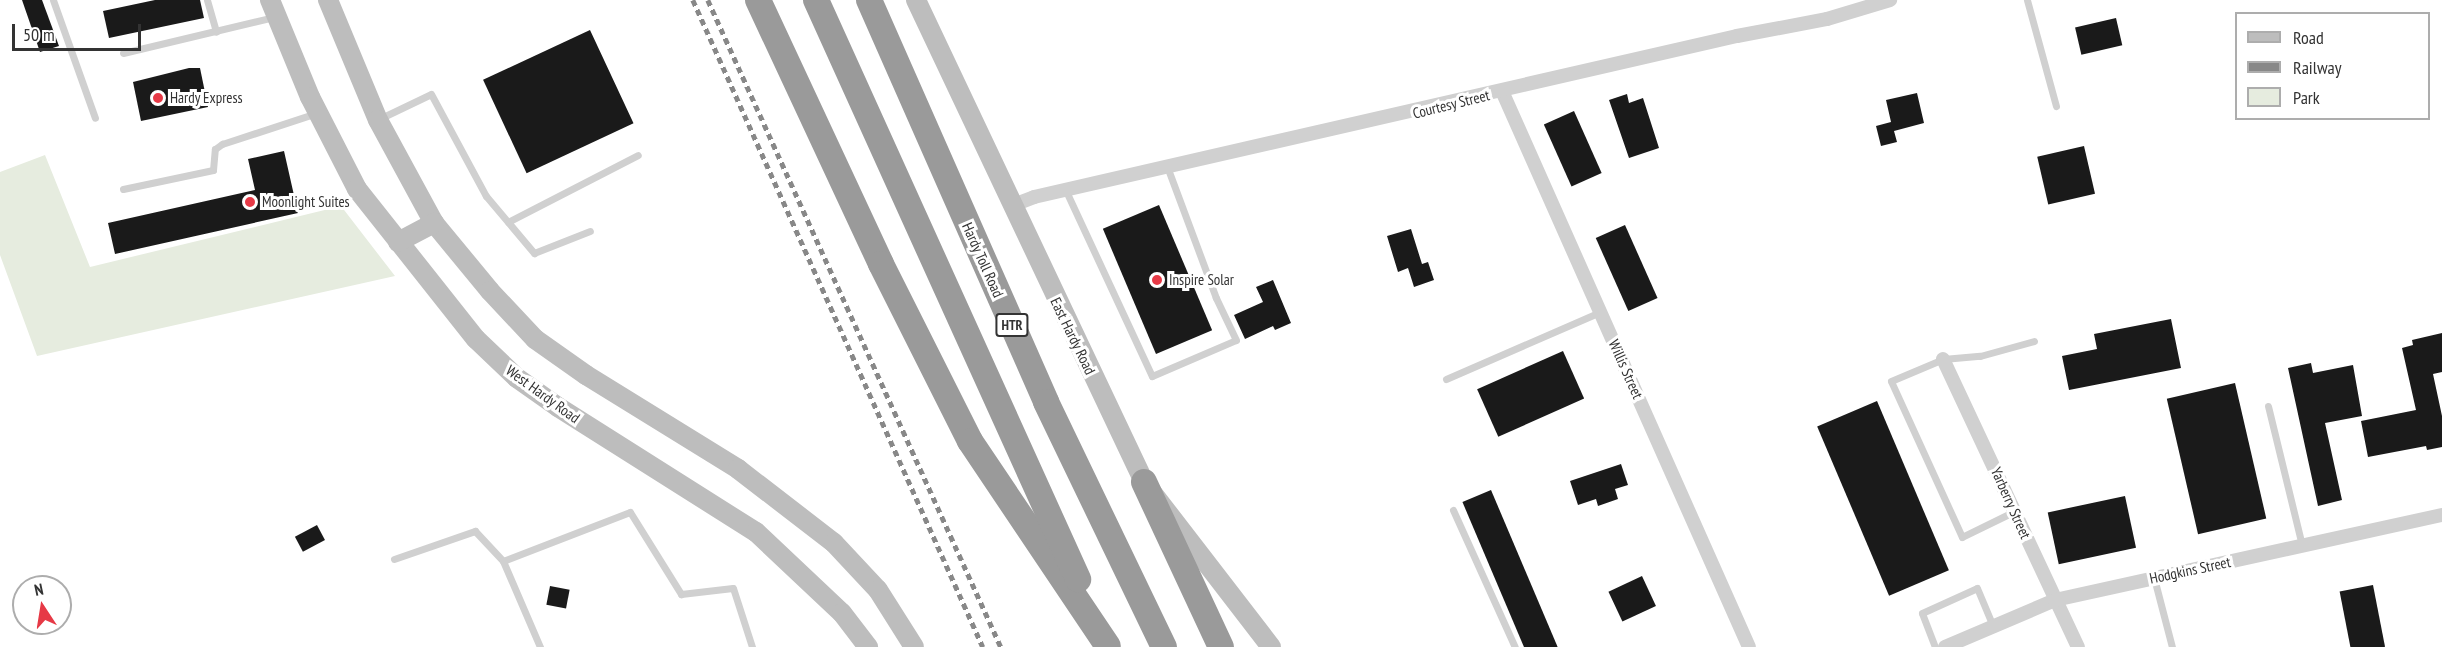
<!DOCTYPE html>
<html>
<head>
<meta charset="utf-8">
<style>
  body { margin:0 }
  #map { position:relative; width:2442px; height:647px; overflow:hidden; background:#fff; font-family:"PT Sans Narrow",sans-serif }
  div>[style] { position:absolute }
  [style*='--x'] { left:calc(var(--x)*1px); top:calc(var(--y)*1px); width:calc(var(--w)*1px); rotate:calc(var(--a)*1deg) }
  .green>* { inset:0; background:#e6ecdf }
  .building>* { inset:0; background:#1a1a1a; transform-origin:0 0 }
  .lane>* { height:7px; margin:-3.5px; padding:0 3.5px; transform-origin:3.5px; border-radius:3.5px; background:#d0d0d0 }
  .street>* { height:14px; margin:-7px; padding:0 7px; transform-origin:7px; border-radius:7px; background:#d0d0d0 }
  .secondary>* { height:20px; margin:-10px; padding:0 10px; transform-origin:10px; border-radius:10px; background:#bdbdbd }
  .highway>* { height:26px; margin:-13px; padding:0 13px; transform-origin:13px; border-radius:13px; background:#9a9a9a }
  .rail>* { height:4.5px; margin-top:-2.25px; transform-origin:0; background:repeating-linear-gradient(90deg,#888 0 6px,transparent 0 10.5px) }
  .dots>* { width:16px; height:16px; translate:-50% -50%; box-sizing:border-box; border:3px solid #fff; border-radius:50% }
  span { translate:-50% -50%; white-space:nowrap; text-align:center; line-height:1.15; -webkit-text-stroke:6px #fff; paint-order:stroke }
  .shield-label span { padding:2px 4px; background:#fff; border:2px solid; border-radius:4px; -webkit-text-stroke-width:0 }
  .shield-label { font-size:14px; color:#333; font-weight:700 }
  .poi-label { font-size:15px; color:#333 }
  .left { translate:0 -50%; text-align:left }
  .street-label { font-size:15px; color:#333 }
  .legend { position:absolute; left:2235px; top:12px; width:195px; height:108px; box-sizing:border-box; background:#fff; border:2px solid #adadad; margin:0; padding:8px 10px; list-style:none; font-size:18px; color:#333 }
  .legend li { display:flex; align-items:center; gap:12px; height:30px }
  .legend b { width:30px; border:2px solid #adadad }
  .north { position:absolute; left:12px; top:575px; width:60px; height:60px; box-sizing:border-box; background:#fff; border:2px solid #adadad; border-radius:50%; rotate:348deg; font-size:16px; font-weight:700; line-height:24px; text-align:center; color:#333 }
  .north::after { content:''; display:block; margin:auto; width:21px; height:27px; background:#e63946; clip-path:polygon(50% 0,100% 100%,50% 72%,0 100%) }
  .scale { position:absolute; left:12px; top:24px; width:129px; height:27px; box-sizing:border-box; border:3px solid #333; border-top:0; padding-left:8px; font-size:18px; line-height:21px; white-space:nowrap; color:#333; -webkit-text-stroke:4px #fff; paint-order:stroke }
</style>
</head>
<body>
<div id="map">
  <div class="green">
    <div style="clip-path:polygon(45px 155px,90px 267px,341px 206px,395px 276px,37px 356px,0 255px,0 172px)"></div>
  </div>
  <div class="building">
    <div style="clip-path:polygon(22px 0,42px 0,59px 46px,40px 52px)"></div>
    <div style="clip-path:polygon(155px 0,200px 0,204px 18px,109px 38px,103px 11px)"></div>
    <div style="left:2116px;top:18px;width:28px;height:42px;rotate:77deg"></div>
    <div style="left:590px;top:30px;width:103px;height:118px;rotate:65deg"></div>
    <div style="clip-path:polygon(189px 68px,200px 68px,208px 107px,141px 121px,133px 82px)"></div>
    <div style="clip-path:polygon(1917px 93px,1924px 123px,1894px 131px,1897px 142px,1881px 146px,1876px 126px,1891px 122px,1886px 100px)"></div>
    <div style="clip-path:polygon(1627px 94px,1629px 103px,1643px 98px,1659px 148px,1629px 158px,1609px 100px)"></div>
    <div style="left:1574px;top:111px;width:68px;height:33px;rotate:66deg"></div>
    <div style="left:2084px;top:146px;width:49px;height:48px;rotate:77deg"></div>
    <div style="clip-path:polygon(284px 151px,298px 213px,115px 254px,108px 223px,255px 190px,248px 159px)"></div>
    <div style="left:1159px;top:205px;width:136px;height:61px;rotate:67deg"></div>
    <div style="left:1625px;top:225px;width:80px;height:32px;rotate:66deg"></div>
    <div style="clip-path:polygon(1411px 229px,1422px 264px,1428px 262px,1434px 280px,1414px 287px,1408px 268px,1398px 272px,1387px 236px)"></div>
    <div style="clip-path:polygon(1273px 280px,1291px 323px,1275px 330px,1273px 326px,1245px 339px,1234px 315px,1263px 302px,1256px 287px)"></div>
    <div style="clip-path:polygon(2171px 319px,2181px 368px,2069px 390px,2062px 356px,2097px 349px,2094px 334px)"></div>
    <div style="clip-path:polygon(2442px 333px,2442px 372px,2433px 374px,2442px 416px,2442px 447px,2427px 450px,2426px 446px,2368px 457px,2361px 421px,2416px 410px,2402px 348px,2413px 345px,2412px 340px)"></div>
    <div style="left:1563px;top:351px;width:52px;height:94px;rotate:66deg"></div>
    <div style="clip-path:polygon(2311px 363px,2313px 373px,2353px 365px,2362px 416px,2325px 423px,2342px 500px,2318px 506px,2288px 368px)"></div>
    <div style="left:2235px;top:383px;width:139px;height:70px;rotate:77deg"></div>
    <div style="left:1877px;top:401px;width:184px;height:65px;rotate:67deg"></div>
    <div style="clip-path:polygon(1621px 464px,1628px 485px,1615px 489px,1618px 499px,1598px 506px,1596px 499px,1578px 505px,1570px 481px)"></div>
    <div style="left:1491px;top:490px;width:171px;height:31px;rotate:67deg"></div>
    <div style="left:2125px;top:496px;width:53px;height:79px;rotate:78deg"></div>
    <div style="left:317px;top:525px;width:17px;height:25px;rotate:62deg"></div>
    <div style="left:1642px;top:576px;width:33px;height:37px;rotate:65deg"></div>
    <div style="left:2373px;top:585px;width:63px;height:34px;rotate:79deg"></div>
    <div style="left:550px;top:586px;width:20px;height:19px;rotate:11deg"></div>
  </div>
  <div class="lane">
    <div style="--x:53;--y:0;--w:125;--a:70.4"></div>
    <div style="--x:207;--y:0;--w:33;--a:74"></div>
    <div style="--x:2027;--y:0;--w:110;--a:74.7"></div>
    <div style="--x:123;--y:53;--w:155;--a:-13.4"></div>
    <div style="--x:381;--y:118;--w:55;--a:-25.6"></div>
    <div style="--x:431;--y:94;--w:116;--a:61.7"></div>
    <div style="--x:486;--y:196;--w:75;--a:49.9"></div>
    <div style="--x:534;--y:253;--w:60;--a:-21.4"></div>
    <div style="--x:123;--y:189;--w:92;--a:-11.9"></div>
    <div style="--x:213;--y:170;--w:21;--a:-85"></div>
    <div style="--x:215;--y:149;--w:9;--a:-36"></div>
    <div style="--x:222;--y:144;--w:100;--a:-18.1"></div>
    <div style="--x:1066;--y:191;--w:204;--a:65.1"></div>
    <div style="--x:1152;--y:376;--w:91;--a:-23.2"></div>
    <div style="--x:1236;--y:340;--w:47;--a:-115.5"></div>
    <div style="--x:1216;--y:298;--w:138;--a:-110.4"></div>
    <div style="--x:508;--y:222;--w:146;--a:-27.3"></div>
    <div style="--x:1446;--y:379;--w:168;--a:-23.5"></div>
    <div style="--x:2268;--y:406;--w:144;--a:76.3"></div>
    <div style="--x:1453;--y:510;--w:150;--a:65.7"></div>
    <div style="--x:2015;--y:511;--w:59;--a:153.9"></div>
    <div style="--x:1962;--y:537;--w:171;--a:-114.5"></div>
    <div style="--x:1891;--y:381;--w:56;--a:-22.9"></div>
    <div style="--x:1943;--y:359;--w:37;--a:-5"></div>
    <div style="--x:1980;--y:356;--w:56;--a:-15.5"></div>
    <div style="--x:394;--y:559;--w:86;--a:-19.1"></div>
    <div style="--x:475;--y:531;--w:41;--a:47"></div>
    <div style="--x:503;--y:561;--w:94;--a:66.7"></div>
    <div style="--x:503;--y:561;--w:136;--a:-21.1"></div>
    <div style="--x:630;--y:512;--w:97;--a:58.1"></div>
    <div style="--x:681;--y:594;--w:52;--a:-6.6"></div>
    <div style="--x:733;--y:588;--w:62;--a:72.1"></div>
    <div style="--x:2154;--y:578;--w:71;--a:75.4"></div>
    <div style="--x:1935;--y:647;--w:36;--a:-111"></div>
    <div style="--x:1922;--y:613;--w:60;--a:-24.4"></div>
    <div style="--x:1977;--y:588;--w:41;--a:67.2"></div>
  </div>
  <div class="street">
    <div style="--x:1502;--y:91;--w:608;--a:66.05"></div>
    <div style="--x:1011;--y:206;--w:25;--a:-21"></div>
    <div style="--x:1034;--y:197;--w:721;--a:-12.9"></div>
    <div style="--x:1737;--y:36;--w:92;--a:-10.7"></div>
    <div style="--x:1827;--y:19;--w:66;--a:-16.8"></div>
    <div style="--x:1943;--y:359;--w:318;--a:64.9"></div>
    <div style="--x:1945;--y:647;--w:120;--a:-23.1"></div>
    <div style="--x:2055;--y:600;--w:396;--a:-12.4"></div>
  </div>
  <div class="secondary">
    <div style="--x:270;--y:0;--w:105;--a:67.6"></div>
    <div style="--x:310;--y:97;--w:103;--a:62.9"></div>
    <div style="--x:357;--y:189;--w:191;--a:51.6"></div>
    <div style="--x:476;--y:339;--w:57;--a:43.6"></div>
    <div style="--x:517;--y:378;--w:50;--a:35.3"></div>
    <div style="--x:558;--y:407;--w:234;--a:32.3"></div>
    <div style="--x:756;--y:532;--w:118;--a:43.3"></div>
    <div style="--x:842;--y:613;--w:43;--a:52.6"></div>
    <div style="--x:328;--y:0;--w:130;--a:67.4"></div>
    <div style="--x:378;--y:120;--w:117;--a:61.5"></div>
    <div style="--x:434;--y:223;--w:88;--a:50.5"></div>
    <div style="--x:490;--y:291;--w:66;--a:46.8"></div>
    <div style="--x:535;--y:339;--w:62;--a:35.2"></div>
    <div style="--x:586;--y:375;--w:179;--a:31.7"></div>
    <div style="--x:738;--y:469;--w:121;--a:37.6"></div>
    <div style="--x:834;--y:543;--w:64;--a:46.9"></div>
    <div style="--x:878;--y:590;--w:67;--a:57.7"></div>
    <div style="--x:916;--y:0;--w:533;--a:64.68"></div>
    <div style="--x:1144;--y:482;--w:208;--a:52.4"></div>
    <div style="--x:398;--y:242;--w:41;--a:-27.8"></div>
  </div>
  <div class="highway">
    <div style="--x:758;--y:0;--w:291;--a:65"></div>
    <div style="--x:881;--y:264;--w:198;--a:63.3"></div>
    <div style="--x:970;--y:441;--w:247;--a:56.1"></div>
    <div style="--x:816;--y:0;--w:636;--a:65.65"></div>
    <div style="--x:869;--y:0;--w:439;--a:66.2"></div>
    <div style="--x:1046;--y:402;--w:272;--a:64.3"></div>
    <div style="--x:1144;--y:482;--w:182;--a:65"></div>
  </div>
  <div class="rail">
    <div style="--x:693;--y:0;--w:709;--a:65.86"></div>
    <div style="--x:708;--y:0;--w:710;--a:65.64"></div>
  </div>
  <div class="dots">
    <div style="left:158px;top:98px;background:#e63946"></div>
    <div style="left:250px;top:202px;background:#e63946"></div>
    <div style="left:1157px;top:280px;background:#e63946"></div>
  </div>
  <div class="shield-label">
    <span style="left:1012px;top:325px">HTR</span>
  </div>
  <div class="poi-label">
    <span class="left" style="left:170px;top:98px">Hardy Express</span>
    <span class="left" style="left:262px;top:202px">Moonlight Suites</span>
    <span class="left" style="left:1169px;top:280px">Inspire Solar</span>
  </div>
  <div class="street-label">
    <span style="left:1451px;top:104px;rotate:-14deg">Courtesy Street</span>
    <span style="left:983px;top:260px;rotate:66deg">Hardy Toll Road</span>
    <span style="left:1073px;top:336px;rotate:64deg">East Hardy Road</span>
    <span style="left:1626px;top:369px;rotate:66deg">Willis Street</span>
    <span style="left:543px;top:394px;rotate:36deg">West Hardy Road</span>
    <span style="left:2011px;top:503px;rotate:66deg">Yarberry Street</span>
    <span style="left:2190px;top:570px;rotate:-12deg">Hodgkins Street</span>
  </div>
  <ul class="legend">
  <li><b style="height:8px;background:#bdbdbd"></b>Road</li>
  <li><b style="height:8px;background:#888"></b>Railway</li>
  <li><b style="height:16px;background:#e6ecdf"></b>Park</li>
  </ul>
  <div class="north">N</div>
  <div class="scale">50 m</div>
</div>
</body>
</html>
